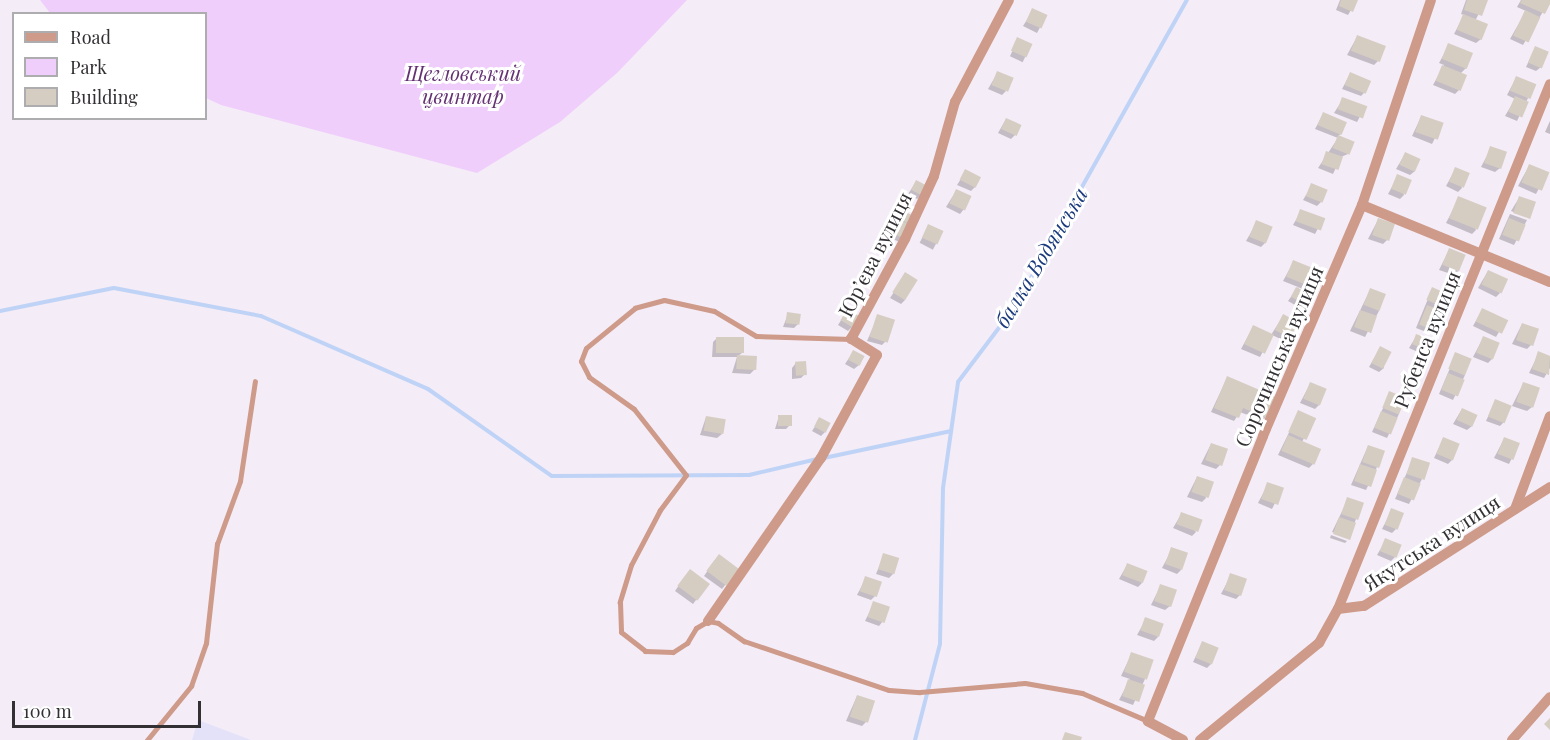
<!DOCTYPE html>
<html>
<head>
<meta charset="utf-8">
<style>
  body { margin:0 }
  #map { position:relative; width:1550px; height:740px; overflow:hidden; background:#f4ecf7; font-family:"Playfair Display",serif }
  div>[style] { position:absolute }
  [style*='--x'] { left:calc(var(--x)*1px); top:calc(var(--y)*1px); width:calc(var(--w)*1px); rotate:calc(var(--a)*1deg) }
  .industrial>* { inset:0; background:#e4e2f9 }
  .green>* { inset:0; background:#f0cefb }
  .shadow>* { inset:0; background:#0003; transform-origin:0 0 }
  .stream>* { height:4px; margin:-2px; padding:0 2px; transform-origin:2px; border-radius:2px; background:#bfd3f6 }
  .building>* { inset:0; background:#d6cdc2; transform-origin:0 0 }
  .service>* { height:5px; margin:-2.5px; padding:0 2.5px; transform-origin:2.5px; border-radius:2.5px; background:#ce9a89 }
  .minor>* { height:10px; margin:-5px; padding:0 5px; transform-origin:5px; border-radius:5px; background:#ce9a89 }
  span { translate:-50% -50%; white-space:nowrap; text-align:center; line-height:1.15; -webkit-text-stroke:6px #fff; paint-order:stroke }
  .park-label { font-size:20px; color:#643173; font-style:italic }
  .street-label { font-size:20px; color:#333034 }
  .water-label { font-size:21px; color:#193a7c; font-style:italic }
  .legend { position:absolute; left:12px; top:12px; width:195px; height:108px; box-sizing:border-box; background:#fff; border:2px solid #adacae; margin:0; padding:8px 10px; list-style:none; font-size:18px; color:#333034 }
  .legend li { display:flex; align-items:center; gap:12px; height:30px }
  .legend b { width:30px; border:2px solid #adacae }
  .scale { position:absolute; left:12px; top:701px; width:189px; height:27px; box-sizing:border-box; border:3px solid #333034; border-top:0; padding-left:8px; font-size:18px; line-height:21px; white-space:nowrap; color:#333034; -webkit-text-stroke:4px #fff; paint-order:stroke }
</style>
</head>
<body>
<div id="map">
  <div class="industrial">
    <div style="clip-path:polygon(198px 720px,251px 740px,192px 740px)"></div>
  </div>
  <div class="green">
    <div style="clip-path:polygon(40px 0,687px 0,617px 73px,560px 122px,477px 173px,221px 105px,206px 98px,206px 14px,50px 13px)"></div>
  </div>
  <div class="shadow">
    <div style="clip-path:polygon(1340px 0,1357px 0,1348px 15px,1336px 10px)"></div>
    <div style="clip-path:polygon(1466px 0,1486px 0,1475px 21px,1481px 39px,1476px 43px,1454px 34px,1464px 15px,1461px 14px)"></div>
    <div style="clip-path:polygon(1521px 0,1550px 0,1523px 45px,1510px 39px,1526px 11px,1517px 7px)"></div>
    <div style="clip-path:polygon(1033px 10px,1046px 16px,1037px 33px,1023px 26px)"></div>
    <div style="clip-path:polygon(1357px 37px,1378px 61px,1374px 65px,1347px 55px)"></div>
    <div style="left:1018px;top:39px;width:14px;height:19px;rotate:25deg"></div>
    <div style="clip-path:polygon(1449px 45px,1466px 68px,1460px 74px,1459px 90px,1455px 94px,1433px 85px,1444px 65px,1439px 63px)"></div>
    <div style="clip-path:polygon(1535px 48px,1541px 67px,1536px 71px,1526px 67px)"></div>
    <div style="clip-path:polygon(998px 72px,1006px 91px,1002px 95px,988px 89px)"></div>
    <div style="clip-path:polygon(1350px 74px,1365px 92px,1361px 96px,1342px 89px)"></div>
    <div style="clip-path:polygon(1516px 78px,1528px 98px,1517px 121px,1505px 116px,1515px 99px,1507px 95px)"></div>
    <div style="clip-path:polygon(1343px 99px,1365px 107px,1357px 122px,1334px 113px)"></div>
    <div style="clip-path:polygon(1323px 114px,1341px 133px,1338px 137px,1348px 154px,1341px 157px,1333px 174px,1318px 168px,1338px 138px,1315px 129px)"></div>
    <div style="clip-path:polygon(1421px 117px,1442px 124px,1432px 144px,1412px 136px)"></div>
    <div style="clip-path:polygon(1006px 119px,1015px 135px,1011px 139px,998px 133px)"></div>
    <div style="clip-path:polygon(1550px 121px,1550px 134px,1545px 132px)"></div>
    <div style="clip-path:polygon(1491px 148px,1500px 168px,1495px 172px,1481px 167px)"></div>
    <div style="clip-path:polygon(1405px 154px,1415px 171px,1410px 175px,1396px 169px)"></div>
    <div style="clip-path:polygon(1529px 166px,1547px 173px,1536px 194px,1518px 186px)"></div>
    <div style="clip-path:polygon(1456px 168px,1462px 188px,1458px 192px,1446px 186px)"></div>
    <div style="clip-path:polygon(966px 171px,975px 187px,971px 191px,957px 185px)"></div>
    <div style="clip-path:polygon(1398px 176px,1404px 195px,1400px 199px,1388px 194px)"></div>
    <div style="clip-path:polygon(916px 182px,922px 195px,917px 199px,908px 194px)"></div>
    <div style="clip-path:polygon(1312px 185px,1321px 202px,1317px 206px,1303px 200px)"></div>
    <div style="clip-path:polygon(956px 191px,964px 209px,960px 214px,946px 207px)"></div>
    <div style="clip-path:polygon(1459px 198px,1476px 230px,1472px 234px,1446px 223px)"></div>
    <div style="clip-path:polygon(1519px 198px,1528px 217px,1511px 211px)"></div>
    <div style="left:902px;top:211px;width:11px;height:29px;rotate:27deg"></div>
    <div style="clip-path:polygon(1301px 211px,1323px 219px,1315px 234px,1293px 225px)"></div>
    <div style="clip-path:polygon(1510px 214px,1527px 220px,1514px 245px,1499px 239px)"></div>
    <div style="clip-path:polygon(1378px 220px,1387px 240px,1383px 244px,1368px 239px)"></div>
    <div style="clip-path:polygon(1257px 222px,1265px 243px,1261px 247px,1246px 241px)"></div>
    <div style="left:929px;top:225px;width:15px;height:20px;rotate:28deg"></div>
    <div style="clip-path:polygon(1449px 250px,1458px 271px,1454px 275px,1439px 270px)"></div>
    <div style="clip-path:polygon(1294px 261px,1315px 288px,1311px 293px,1298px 287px,1306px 305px,1302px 309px,1288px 301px,1298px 287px,1283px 281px)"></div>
    <div style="clip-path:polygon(1488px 271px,1500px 293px,1496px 297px,1478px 288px)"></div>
    <div style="clip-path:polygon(906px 274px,905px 300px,901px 304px,890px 298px)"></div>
    <div style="clip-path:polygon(1432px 289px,1442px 306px,1429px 333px,1416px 328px)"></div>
    <div style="clip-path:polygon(1370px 290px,1379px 311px,1365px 337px,1350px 331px)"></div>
    <div style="clip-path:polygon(1482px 310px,1506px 320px,1496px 337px,1473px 326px)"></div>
    <div style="clip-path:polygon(847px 311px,852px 327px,848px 331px,838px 325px)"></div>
    <div style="clip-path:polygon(788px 314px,798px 324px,794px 328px,783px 327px)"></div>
    <div style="clip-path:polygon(878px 316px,886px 341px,882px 345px,867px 341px)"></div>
    <div style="clip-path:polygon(1283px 316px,1289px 337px,1285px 341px,1272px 335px,1260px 357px,1241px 349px,1253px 327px,1271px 335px)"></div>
    <div style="clip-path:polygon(1522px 324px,1531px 345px,1527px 349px,1512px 344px)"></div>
    <div style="clip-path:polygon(1417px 335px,1424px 349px,1420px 353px,1409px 348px)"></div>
    <div style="clip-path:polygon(717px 338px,742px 353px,738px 356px,755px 369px,750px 374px,732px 373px,737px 357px,712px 357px,713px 342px)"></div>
    <div style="clip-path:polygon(1483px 338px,1492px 359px,1488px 363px,1473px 357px)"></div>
    <div style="clip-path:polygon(1380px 348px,1384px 368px,1379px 372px,1369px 367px)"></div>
    <div style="clip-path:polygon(853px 352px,859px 365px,854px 369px,845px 364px)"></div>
    <div style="clip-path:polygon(1539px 353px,1550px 357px,1550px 368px,1544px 378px,1529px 373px)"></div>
    <div style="clip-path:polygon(1456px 354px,1465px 375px,1453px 400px,1439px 394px)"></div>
    <div style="clip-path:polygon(796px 363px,805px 374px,801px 378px,792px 379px,792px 368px)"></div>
    <div style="clip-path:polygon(1227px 378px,1266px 417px,1262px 421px,1240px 412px,1234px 421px,1211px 412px)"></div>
    <div style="clip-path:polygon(1310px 384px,1319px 405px,1315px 409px,1300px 403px)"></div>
    <div style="clip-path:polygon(1523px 384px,1532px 407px,1527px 411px,1512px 406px)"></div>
    <div style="clip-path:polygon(1390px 393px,1399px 414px,1387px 438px,1372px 432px)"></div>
    <div style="clip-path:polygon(1495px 401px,1504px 422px,1500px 426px,1486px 421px)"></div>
    <div style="clip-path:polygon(1462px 409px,1472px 426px,1467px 430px,1453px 424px)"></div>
    <div style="clip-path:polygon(1299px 412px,1314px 419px,1302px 442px,1313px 464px,1309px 468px,1278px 455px)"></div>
    <div style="clip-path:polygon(779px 416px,790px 425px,786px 429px,775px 429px)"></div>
    <div style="clip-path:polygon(706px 417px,722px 434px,717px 438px,700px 435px)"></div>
    <div style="clip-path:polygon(820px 419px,825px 432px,821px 436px,812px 431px)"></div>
    <div style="clip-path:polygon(1443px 439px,1452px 460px,1448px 464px,1434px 458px)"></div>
    <div style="clip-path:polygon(1504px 439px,1519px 444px,1509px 464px,1494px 458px)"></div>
    <div style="clip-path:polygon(1211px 444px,1220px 465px,1216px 469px,1201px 464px)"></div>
    <div style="clip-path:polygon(1368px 446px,1377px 467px,1366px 490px,1351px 485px)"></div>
    <div style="clip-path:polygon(1413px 459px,1422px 479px,1409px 504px,1395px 499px)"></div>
    <div style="clip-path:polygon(1197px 477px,1206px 498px,1202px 502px,1187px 497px)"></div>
    <div style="clip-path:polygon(1268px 484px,1282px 489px,1272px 509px,1258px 503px)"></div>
    <div style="clip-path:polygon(1348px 499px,1356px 519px,1349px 538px,1332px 532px)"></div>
    <div style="clip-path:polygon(1392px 510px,1396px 529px,1392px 533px,1382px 529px)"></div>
    <div style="clip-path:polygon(1182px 513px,1196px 532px,1192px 536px,1173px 528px)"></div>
    <div style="clip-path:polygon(1331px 535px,1347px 541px,1345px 543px,1330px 538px)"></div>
    <div style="clip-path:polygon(1386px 540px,1395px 557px,1391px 561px,1377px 555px)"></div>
    <div style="clip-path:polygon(1172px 549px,1181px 570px,1177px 574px,1162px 568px)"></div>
    <div style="clip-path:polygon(884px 555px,893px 574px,889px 578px,876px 574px)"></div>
    <div style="clip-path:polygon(715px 560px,737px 570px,722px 589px,704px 576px)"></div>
    <div style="clip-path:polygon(1127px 565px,1142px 583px,1138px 587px,1119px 579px)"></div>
    <div style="clip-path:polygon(686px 575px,708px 584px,693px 604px,675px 591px)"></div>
    <div style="clip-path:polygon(1231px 575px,1240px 595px,1236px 599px,1221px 594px)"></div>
    <div style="clip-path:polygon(866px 578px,875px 596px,871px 600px,857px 595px)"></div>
    <div style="clip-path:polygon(1161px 585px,1170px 606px,1165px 610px,1151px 605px)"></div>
    <div style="clip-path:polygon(874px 603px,883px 621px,879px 626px,865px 621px)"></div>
    <div style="clip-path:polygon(1146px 619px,1158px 637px,1154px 641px,1137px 635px)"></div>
    <div style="clip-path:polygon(1202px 643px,1211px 664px,1207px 668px,1193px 662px)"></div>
    <div style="clip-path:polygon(1132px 653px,1145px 679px,1133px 705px,1119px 700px,1130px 679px,1121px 676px)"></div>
    <div style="clip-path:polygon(857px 696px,866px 722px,862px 726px,846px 721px)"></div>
  </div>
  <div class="stream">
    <div style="--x:0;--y:311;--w:116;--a:-11.4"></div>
    <div style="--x:114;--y:288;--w:150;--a:10.8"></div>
    <div style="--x:261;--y:316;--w:182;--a:23.6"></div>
    <div style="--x:428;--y:389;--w:151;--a:35.1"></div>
    <div style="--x:552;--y:476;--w:197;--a:-0.3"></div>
    <div style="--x:749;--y:475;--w:70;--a:-13.2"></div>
    <div style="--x:824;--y:458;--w:130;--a:-12"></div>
    <div style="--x:915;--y:740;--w:99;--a:-75.4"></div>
    <div style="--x:940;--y:644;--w:156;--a:-88.9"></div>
    <div style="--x:943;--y:488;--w:107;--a:-81.9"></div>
    <div style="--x:958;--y:382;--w:93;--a:-52.9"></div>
    <div style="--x:1014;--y:308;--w:353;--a:-60.7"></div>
  </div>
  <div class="building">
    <div style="clip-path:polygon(1341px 0,1358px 0,1353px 12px,1339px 6px)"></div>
    <div style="clip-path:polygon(1467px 0,1488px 0,1482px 16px,1464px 10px)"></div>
    <div style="clip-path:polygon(1522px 0,1550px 0,1550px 4px,1545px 14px,1520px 3px)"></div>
    <div style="left:1032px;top:8px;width:17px;height:15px;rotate:24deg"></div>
    <div style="left:1525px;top:10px;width:17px;height:28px;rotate:25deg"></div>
    <div style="left:1463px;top:14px;width:27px;height:17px;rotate:22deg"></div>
    <div style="left:1357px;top:35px;width:31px;height:17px;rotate:21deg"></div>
    <div style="left:1017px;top:37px;width:17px;height:15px;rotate:24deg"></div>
    <div style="left:1448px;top:43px;width:27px;height:17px;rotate:22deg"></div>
    <div style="left:1535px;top:46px;width:15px;height:18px;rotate:23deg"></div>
    <div style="left:1442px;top:65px;width:27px;height:17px;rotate:22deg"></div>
    <div style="left:997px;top:71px;width:18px;height:15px;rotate:22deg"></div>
    <div style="left:1350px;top:72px;width:23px;height:14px;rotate:23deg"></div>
    <div style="left:1516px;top:76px;width:22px;height:16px;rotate:22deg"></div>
    <div style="left:1515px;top:96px;width:15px;height:17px;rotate:23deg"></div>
    <div style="left:1342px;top:97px;width:27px;height:13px;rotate:20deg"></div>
    <div style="left:1323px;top:112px;width:26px;height:14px;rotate:23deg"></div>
    <div style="left:1421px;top:115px;width:24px;height:18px;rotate:19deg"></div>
    <div style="left:1006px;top:118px;width:17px;height:12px;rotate:24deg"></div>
    <div style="left:1338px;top:135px;width:18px;height:14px;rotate:22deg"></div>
    <div style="left:1490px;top:146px;width:18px;height:18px;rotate:19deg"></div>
    <div style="left:1326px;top:151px;width:18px;height:14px;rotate:19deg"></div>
    <div style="left:1405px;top:152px;width:17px;height:14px;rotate:24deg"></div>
    <div style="left:1529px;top:164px;width:22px;height:20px;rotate:22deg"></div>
    <div style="left:1455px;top:167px;width:16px;height:16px;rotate:22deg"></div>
    <div style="left:965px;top:169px;width:18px;height:12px;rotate:27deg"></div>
    <div style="left:1397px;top:174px;width:16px;height:16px;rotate:22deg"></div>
    <div style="left:916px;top:180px;width:13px;height:11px;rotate:27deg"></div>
    <div style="left:1311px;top:183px;width:18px;height:14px;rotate:22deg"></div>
    <div style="left:956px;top:189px;width:17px;height:16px;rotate:24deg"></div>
    <div style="left:1458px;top:196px;width:31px;height:24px;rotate:22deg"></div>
    <div style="left:1519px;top:196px;width:18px;height:18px;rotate:19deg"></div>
    <div style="left:1300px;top:209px;width:27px;height:13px;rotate:20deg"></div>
    <div style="left:902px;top:210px;width:13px;height:9px;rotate:27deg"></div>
    <div style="left:1378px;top:218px;width:18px;height:18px;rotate:19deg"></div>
    <div style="left:1509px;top:218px;width:18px;height:18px;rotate:22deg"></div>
    <div style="left:900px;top:220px;width:11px;height:15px;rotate:27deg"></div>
    <div style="left:1256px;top:220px;width:18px;height:18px;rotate:22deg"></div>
    <div style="left:928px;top:224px;width:17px;height:15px;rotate:24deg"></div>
    <div style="left:1449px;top:248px;width:18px;height:18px;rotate:22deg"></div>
    <div style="left:1293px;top:260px;width:32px;height:18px;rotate:22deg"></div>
    <div style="left:1488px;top:270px;width:22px;height:16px;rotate:24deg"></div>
    <div style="left:905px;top:272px;width:15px;height:24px;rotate:32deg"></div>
    <div style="left:1296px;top:287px;width:19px;height:11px;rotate:28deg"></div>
    <div style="left:1432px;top:287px;width:17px;height:14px;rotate:24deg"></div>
    <div style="left:1370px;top:288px;width:17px;height:18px;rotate:21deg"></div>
    <div style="left:1427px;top:305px;width:16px;height:21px;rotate:22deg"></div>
    <div style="left:1482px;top:308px;width:29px;height:15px;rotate:25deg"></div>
    <div style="left:847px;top:309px;width:14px;height:13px;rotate:30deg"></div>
    <div style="left:1360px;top:310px;width:18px;height:18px;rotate:19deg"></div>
    <div style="left:787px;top:312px;width:14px;height:11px;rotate:8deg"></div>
    <div style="left:877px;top:314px;width:19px;height:24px;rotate:18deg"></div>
    <div style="left:1283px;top:314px;width:18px;height:18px;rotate:27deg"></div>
    <div style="left:1522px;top:323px;width:18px;height:18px;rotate:19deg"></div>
    <div style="left:1253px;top:325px;width:23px;height:21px;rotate:25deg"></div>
    <div style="left:1416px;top:334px;width:15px;height:11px;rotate:20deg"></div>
    <div style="left:1483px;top:336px;width:18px;height:18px;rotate:22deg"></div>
    <div style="left:716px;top:337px;width:28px;height:16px"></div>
    <div style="left:1380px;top:346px;width:13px;height:19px;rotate:27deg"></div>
    <div style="left:853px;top:350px;width:13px;height:11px;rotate:27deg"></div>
    <div style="clip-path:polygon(1538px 351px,1550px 356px,1549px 375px,1532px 369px)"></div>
    <div style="left:1455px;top:352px;width:18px;height:18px;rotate:22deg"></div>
    <div style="left:737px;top:355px;width:20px;height:14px;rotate:3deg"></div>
    <div style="left:806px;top:361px;width:14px;height:11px;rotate:86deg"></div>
    <div style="left:1448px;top:373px;width:18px;height:18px;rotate:22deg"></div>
    <div style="clip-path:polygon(1227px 376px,1276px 397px,1267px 418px,1243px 408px,1239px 418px,1214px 408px)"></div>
    <div style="left:1310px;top:382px;width:18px;height:18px;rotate:22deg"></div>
    <div style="left:1523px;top:382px;width:18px;height:21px;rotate:19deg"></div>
    <div style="left:1389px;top:391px;width:18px;height:18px;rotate:22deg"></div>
    <div style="left:1495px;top:399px;width:18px;height:19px;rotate:22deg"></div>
    <div style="left:1462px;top:408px;width:17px;height:13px;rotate:24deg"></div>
    <div style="left:1298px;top:410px;width:20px;height:24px;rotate:24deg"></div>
    <div style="left:1381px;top:411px;width:18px;height:18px;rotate:22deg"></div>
    <div style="left:778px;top:415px;width:14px;height:11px"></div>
    <div style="left:706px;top:416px;width:20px;height:15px;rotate:9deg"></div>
    <div style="left:819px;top:417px;width:13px;height:11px;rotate:27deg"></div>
    <div style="left:1288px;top:435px;width:36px;height:17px;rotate:23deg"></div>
    <div style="left:1443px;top:437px;width:18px;height:18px;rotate:22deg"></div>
    <div style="left:1504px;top:437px;width:17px;height:18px;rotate:21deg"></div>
    <div style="left:1211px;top:443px;width:18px;height:18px;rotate:19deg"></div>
    <div style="left:1368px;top:445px;width:18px;height:18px;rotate:19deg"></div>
    <div style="left:1412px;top:457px;width:19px;height:18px;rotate:18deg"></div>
    <div style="left:1360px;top:464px;width:18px;height:18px;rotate:19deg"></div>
    <div style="left:1197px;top:476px;width:18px;height:17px;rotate:19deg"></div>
    <div style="left:1404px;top:477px;width:18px;height:18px;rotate:22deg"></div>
    <div style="left:1267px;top:482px;width:18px;height:18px;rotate:19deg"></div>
    <div style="left:1347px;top:497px;width:18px;height:18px;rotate:19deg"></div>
    <div style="left:1391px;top:508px;width:14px;height:18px;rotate:21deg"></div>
    <div style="left:1181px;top:512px;width:23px;height:13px;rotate:20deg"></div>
    <div style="left:1339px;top:517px;width:18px;height:18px;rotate:19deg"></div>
    <div style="left:1385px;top:538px;width:18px;height:14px;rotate:22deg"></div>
    <div style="left:1171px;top:547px;width:18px;height:18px;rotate:19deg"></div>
    <div style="left:883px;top:553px;width:17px;height:17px;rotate:17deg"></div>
    <div style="left:719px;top:554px;width:25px;height:21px;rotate:37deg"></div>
    <div style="left:1127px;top:563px;width:22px;height:13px;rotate:21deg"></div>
    <div style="left:690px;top:569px;width:25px;height:21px;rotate:37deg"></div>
    <div style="left:1230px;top:573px;width:18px;height:18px;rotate:19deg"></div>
    <div style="left:865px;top:576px;width:18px;height:16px;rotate:19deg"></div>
    <div style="left:1160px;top:584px;width:18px;height:18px;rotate:19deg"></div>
    <div style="left:873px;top:601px;width:18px;height:17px;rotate:19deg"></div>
    <div style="left:1145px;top:617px;width:20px;height:14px;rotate:20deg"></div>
    <div style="left:1202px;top:641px;width:18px;height:18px;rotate:22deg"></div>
    <div style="left:1131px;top:652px;width:24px;height:21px;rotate:19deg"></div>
    <div style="left:1128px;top:679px;width:18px;height:18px;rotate:19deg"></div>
    <div style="left:857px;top:695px;width:19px;height:23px;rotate:18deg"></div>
    <div style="clip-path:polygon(1550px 718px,1550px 730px,1544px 724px)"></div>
    <div style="clip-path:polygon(1065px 732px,1082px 737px,1081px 740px,1062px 740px)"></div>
  </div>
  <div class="service">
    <div style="--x:851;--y:339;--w:95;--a:-178.2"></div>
    <div style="--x:756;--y:336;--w:49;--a:-149.2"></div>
    <div style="--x:714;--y:311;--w:51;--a:-167.6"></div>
    <div style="--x:664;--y:300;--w:30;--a:165"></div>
    <div style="--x:635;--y:308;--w:63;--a:140.8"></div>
    <div style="--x:586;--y:348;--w:14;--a:111"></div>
    <div style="--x:581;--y:361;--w:18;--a:63"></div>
    <div style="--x:589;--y:377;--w:55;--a:35.4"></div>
    <div style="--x:634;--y:409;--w:84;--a:51.8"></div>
    <div style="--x:686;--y:475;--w:44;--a:126.6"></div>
    <div style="--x:660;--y:510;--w:62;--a:117.8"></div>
    <div style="--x:631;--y:565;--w:39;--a:107"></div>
    <div style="--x:620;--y:602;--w:30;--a:88"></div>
    <div style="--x:621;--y:632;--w:31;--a:38"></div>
    <div style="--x:645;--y:651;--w:28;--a:2"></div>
    <div style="--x:673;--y:652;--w:17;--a:-33"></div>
    <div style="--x:687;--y:643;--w:17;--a:-59"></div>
    <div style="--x:696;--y:628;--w:14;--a:-30"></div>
    <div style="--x:708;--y:621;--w:10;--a:11"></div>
    <div style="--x:718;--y:623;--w:32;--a:35"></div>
    <div style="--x:744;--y:641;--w:153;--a:18.7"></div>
    <div style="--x:889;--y:690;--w:31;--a:4"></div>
    <div style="--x:920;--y:692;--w:105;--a:-4.9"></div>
    <div style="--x:1025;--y:683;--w:58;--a:10"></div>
    <div style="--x:1082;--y:693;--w:72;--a:23"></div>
    <div style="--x:147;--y:740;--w:70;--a:-50.8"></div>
    <div style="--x:191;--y:686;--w:46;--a:-70.8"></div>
    <div style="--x:206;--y:643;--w:100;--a:-83.7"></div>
    <div style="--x:217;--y:544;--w:67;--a:-69.9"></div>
    <div style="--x:240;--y:481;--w:101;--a:-81.5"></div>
  </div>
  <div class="minor">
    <div style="--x:1362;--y:205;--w:203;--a:22.3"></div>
    <div style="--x:1515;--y:509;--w:99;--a:-69.4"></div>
    <div style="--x:1338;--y:609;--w:566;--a:-68.01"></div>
    <div style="--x:708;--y:621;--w:198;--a:-55.3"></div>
    <div style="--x:821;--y:458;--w:117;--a:-61.5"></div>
    <div style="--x:877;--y:355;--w:31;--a:-148"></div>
    <div style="--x:851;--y:339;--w:114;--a:-61.6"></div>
    <div style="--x:905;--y:239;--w:69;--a:-65.3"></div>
    <div style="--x:934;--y:176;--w:77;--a:-74.2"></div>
    <div style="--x:955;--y:102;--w:115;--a:-62.1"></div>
    <div style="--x:1183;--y:740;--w:40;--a:-152"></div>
    <div style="--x:1148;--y:721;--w:307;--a:-68"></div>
    <div style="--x:1263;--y:436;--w:251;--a:-66.8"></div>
    <div style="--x:1362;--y:205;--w:216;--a:-71.4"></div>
    <div style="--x:1200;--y:740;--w:154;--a:-39.2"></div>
    <div style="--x:1319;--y:643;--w:39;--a:-61"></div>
    <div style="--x:1338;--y:609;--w:26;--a:-7"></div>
    <div style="--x:1364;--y:606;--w:221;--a:-32.6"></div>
    <div style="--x:1512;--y:740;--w:57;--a:-48.5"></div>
  </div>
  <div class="park-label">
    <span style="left:463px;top:84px">Щегловський<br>цвинтар</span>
  </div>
  <div class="street-label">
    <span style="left:874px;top:254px;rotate:-63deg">Юр’єва вулиця</span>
    <span style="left:1426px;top:339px;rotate:-68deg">Рубенса вулиця</span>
    <span style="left:1278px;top:356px;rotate:-67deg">Сорочинська вулиця</span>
    <span style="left:1431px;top:542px;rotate:-33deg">Якутська вулиця</span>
  </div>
  <div class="water-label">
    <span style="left:1040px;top:257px;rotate:-59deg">балка Водянська</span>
  </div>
  <ul class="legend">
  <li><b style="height:8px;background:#ce9a89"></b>Road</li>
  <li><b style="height:16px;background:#f0cefb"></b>Park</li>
  <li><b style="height:16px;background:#d6cdc2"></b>Building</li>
  </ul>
  <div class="scale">100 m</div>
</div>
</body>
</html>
